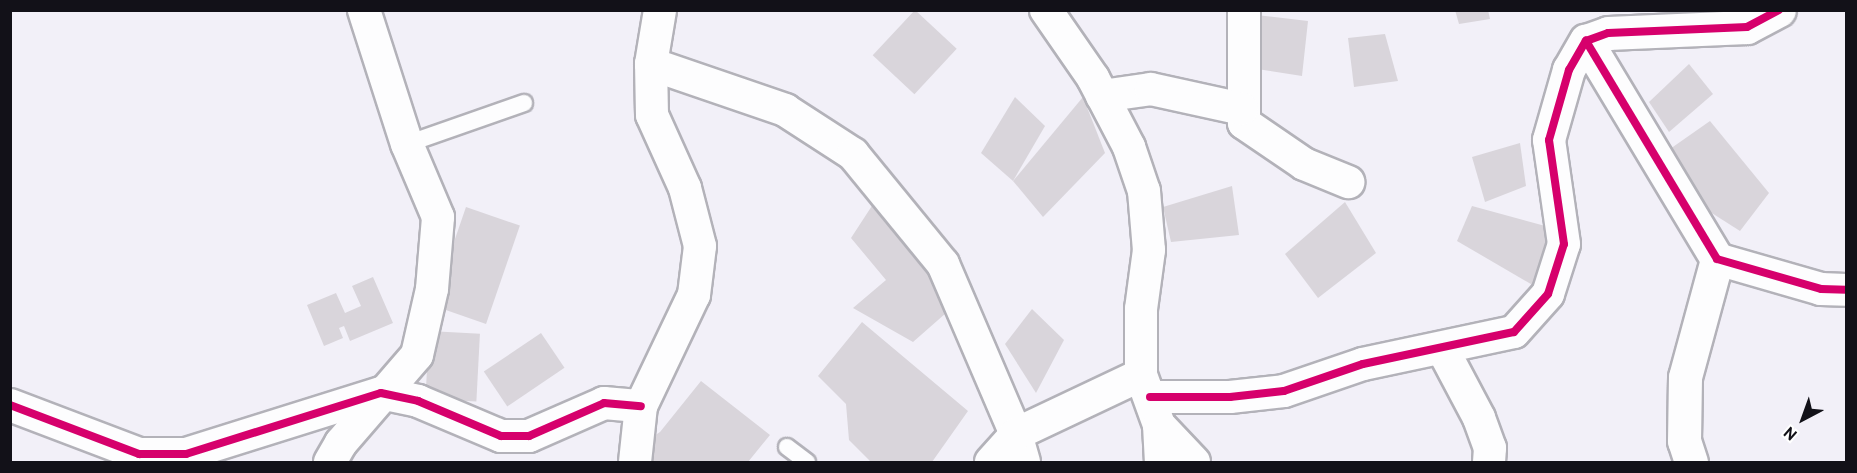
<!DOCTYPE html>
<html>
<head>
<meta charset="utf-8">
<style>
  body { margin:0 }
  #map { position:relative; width:1857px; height:473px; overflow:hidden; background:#f2f0f8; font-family:Overpass,sans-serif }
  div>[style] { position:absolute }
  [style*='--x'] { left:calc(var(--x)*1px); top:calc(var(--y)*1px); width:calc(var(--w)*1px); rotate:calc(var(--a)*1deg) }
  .building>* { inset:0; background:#d9d5db; transform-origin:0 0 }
  .roads { filter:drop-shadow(2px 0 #b3b2b9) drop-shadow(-2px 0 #b3b2b9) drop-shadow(0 2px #b3b2b9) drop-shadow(0 -2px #b3b2b9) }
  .service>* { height:16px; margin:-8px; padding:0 8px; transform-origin:8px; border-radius:8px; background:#fdfdfe }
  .minor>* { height:32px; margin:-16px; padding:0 16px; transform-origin:16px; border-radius:16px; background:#fdfdfe }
  .tertiary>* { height:33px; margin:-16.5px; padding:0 16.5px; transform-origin:16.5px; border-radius:16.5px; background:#fdfdfe }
  .cycleway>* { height:8px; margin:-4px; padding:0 4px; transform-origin:4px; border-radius:4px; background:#d6006c }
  span { translate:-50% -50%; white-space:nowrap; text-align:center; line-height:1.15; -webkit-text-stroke:6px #fff; paint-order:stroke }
  .frame { position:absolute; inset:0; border:12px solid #121118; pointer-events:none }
  .north { position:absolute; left:1773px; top:389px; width:60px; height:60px; -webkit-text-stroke:4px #fff; paint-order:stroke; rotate:221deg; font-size:16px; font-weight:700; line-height:24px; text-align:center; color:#121118 }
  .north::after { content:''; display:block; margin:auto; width:21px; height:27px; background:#121118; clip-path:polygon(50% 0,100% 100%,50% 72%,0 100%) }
</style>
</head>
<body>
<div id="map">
  <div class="building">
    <div style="left:915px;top:10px;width:57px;height:62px;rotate:43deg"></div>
    <div style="clip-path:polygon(1455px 10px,1488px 10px,1490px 19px,1459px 24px)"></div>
    <div style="clip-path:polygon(1256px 15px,1308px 21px,1302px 76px,1257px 69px)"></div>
    <div style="clip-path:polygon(1385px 34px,1398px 81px,1354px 87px,1348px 38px)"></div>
    <div style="clip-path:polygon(1689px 64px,1713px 94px,1669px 132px,1649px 102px)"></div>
    <div style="clip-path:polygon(1015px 97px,1045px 126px,1013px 181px,981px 153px)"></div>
    <div style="clip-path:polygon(1083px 97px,1105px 153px,1043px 217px,1013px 181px)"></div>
    <div style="clip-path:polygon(1710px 121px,1769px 193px,1740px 231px,1696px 203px,1670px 149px)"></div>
    <div style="clip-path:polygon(1520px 143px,1526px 186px,1485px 202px,1472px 157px)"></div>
    <div style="clip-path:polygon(1232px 186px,1239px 235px,1171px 242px,1163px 207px)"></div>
    <div style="clip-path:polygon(879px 195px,954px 306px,913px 342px,853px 308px,886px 280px,851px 238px)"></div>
    <div style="clip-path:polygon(1345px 202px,1376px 253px,1318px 298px,1285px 254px)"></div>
    <div style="clip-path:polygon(1472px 206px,1549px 227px,1536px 287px,1457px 241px)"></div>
    <div style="left:466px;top:207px;width:57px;height:104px;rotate:19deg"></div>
    <div style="clip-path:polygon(373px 277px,393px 323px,350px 341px,344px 326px,339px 328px,343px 338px,324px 346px,307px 305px,336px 293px,345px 313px,361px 306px,352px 286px)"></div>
    <div style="clip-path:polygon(1032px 309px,1064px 340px,1036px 393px,1005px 344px)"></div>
    <div style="clip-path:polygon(862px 322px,968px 411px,932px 462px,871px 462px,849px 440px,846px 404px,818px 376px)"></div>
    <div style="left:429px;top:331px;width:51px;height:68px;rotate:3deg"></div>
    <div style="left:541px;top:333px;width:42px;height:69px;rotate:56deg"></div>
    <div style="clip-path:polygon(701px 381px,770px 435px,748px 462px,647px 462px,646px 441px,660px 432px)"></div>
  </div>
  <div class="roads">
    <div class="service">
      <div style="--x:407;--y:144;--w:124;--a:-19.3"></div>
      <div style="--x:787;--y:447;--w:25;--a:37"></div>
    </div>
    <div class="minor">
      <div style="--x:1046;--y:10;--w:83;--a:55.3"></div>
      <div style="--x:1093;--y:78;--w:78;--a:62.4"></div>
      <div style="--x:1129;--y:147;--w:46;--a:71.2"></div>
      <div style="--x:1144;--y:191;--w:59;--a:85.2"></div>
      <div style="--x:1149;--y:250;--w:60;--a:97.7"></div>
      <div style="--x:1141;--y:309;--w:66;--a:90"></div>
      <div style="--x:1141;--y:375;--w:53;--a:70.2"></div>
      <div style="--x:1159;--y:425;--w:37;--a:87"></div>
      <div style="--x:1244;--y:10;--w:113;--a:90"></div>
      <div style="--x:1244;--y:123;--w:73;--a:34.3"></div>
      <div style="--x:1304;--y:164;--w:48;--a:22.2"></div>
      <div style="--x:651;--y:64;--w:142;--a:18.9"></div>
      <div style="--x:785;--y:110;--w:81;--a:32.9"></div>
      <div style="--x:853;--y:154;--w:142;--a:50.7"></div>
      <div style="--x:943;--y:264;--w:185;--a:66.8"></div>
      <div style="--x:1016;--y:434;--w:29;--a:74"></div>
      <div style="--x:1102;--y:96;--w:49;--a:-8.1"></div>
      <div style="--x:1151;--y:89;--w:93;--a:12.4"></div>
      <div style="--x:1717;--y:259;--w:108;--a:16.1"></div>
      <div style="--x:1821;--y:289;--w:25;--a:2"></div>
      <div style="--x:1442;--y:348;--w:79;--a:62.1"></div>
      <div style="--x:1479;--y:418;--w:32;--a:70"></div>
      <div style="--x:1490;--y:448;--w:14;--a:94"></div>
      <div style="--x:1150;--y:397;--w:80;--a:0"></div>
      <div style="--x:1230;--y:397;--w:54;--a:-6.3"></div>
      <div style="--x:1284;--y:391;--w:83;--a:-18.9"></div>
      <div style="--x:1363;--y:364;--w:154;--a:-12"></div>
      <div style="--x:1514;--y:332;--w:51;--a:-48.2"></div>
      <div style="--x:1548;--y:294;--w:52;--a:-72.3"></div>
      <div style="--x:1564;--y:244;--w:105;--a:-98.2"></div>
      <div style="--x:1549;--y:140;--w:73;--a:-74.1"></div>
      <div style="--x:1569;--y:70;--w:34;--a:-60"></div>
      <div style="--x:10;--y:405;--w:138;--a:20.8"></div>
      <div style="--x:139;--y:454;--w:47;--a:0"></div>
      <div style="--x:186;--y:454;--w:204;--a:-17.4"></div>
      <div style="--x:381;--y:393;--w:38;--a:12"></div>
      <div style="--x:418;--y:401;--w:90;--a:22.9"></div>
      <div style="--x:501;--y:436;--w:28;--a:0"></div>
      <div style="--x:529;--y:436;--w:82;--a:-23.7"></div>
      <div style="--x:604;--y:403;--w:37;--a:5"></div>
      <div style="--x:1159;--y:425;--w:51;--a:46.6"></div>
      <div style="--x:330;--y:462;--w:22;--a:-60"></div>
      <div style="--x:341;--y:443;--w:116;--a:-49.2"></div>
      <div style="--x:417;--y:355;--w:68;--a:-77.2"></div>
      <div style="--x:432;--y:289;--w:72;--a:-85.2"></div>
      <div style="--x:438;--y:217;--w:79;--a:-113"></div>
      <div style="--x:407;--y:144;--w:141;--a:-107.8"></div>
      <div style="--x:635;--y:462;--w:56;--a:-83.9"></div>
      <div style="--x:641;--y:406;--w:123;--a:-64.5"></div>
      <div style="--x:694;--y:295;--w:49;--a:-83"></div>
      <div style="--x:700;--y:246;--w:60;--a:-104.5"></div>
      <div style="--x:685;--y:188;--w:80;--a:-114.3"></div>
      <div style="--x:652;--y:115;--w:51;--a:-91.1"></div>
      <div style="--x:651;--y:64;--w:55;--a:-80.5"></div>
      <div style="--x:991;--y:462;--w:38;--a:-48"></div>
      <div style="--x:1016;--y:434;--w:138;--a:-25.3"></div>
    </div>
    <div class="tertiary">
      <div style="--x:1691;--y:462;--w:22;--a:-108"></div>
      <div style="--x:1684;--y:441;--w:64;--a:-89.1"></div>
      <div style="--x:1685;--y:377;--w:122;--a:-74.8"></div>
      <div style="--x:1717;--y:259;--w:254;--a:-121"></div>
      <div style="--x:1586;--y:41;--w:23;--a:-20"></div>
      <div style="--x:1608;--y:33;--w:139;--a:-2.5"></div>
      <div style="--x:1747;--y:27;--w:36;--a:-28"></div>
    </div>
  </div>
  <div class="cycleway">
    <div style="--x:1779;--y:10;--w:36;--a:152"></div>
    <div style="--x:1747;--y:27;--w:139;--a:177.5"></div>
    <div style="--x:1608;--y:33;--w:23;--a:160"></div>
    <div style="--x:1586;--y:41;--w:254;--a:59"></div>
    <div style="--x:1717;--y:259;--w:108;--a:16.1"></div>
    <div style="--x:1821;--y:289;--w:25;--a:2"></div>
    <div style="--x:1150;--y:397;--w:80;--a:0"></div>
    <div style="--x:1230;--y:397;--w:54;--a:-6.3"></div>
    <div style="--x:1284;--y:391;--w:83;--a:-18.9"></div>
    <div style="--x:1363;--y:364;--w:154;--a:-12"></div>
    <div style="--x:1514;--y:332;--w:51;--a:-48.2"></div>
    <div style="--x:1548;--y:294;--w:52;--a:-72.3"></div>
    <div style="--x:1564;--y:244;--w:105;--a:-98.2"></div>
    <div style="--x:1549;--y:140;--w:73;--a:-74.1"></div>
    <div style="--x:1569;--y:70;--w:34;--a:-60"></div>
    <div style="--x:10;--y:405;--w:138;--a:20.8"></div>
    <div style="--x:139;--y:454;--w:47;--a:0"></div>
    <div style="--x:186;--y:454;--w:204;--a:-17.4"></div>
    <div style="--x:381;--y:393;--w:38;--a:12"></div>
    <div style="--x:418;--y:401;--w:90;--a:22.9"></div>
    <div style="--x:501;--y:436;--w:28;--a:0"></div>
    <div style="--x:529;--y:436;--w:82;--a:-23.7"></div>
    <div style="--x:604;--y:403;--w:37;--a:5"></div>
  </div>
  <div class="frame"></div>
  <div class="north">N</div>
</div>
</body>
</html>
